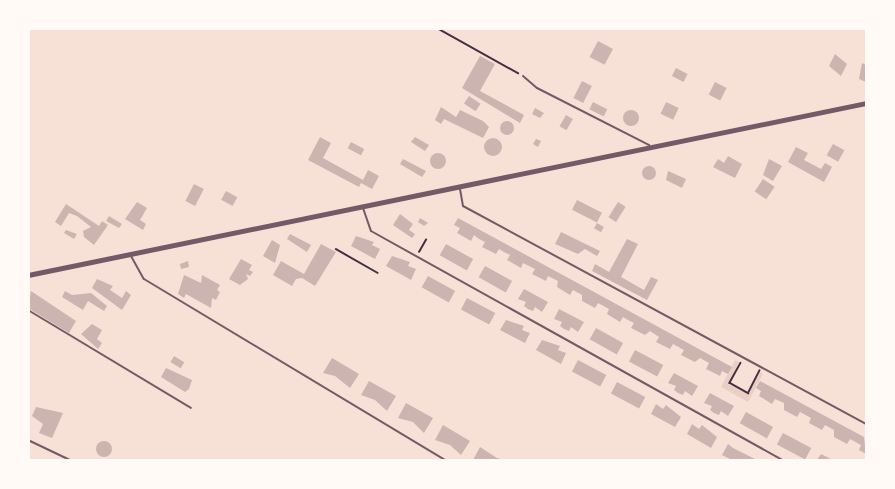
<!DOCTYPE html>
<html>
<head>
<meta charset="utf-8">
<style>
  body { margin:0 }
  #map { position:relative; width:895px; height:489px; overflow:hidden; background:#f7e1d7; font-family:"Exo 2",sans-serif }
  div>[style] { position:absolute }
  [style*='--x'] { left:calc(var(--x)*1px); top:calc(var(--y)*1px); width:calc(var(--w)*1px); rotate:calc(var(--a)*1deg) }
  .green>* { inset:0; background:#ebcfc5 }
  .building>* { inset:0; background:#ccb4b1; transform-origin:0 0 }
  .round { border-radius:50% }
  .path>* { height:1.5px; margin:-0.75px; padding:0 0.75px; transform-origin:0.75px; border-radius:0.75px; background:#4a2c40 }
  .service>* { height:2px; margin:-1px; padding:0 1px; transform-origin:1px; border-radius:1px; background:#755966 }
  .tertiary>* { height:5px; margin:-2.5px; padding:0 2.5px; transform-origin:2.5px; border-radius:2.5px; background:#755966 }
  span { translate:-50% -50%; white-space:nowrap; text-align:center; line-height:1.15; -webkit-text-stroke:6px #fffaf5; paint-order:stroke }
  .frame { position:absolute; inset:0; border:30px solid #fffaf5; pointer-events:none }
</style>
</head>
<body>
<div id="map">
  <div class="green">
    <div style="clip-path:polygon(735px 360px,739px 362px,728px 384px,748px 394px,760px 372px,763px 374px,748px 402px,721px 387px)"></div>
  </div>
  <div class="building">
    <div style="left:598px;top:41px;width:17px;height:18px;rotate:28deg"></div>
    <div style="clip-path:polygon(835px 54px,847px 64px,841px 76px,829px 66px)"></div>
    <div style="clip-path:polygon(480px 56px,495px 64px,480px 91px,524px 115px,520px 123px,462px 88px)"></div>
    <div style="clip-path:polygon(862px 63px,866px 65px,866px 82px,859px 79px)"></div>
    <div style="left:676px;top:68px;width:13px;height:9px;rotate:27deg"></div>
    <div style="left:582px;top:81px;width:11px;height:19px;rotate:27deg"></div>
    <div style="left:715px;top:82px;width:13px;height:14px;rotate:27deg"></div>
    <div style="left:469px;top:96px;width:14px;height:9px;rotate:34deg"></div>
    <div style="left:593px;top:102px;width:16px;height:8px;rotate:27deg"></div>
    <div style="left:666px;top:102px;width:14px;height:13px;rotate:25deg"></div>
    <div style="clip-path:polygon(441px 107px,456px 117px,460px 110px,483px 121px,489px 127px,483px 138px,444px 119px,441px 124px,435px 120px)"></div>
    <div style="clip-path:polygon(535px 108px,544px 113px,540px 118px,532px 114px)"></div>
    <div class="round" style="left:623px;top:110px;width:16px;height:16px"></div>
    <div style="left:566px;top:115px;width:8px;height:13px;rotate:30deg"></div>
    <div class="round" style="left:500px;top:121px;width:14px;height:14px"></div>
    <div style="clip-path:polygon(320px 137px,331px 143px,323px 158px,363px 180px,368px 170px,379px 176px,372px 189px,361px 183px,359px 187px,308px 160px)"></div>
    <div style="clip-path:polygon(415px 137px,429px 145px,425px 151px,411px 142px)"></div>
    <div class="round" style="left:484px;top:138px;width:18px;height:18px"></div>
    <div style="clip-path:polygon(536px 139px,541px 141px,538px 147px,533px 144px)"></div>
    <div style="left:351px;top:142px;width:15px;height:7px;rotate:28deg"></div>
    <div style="left:833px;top:144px;width:13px;height:13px;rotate:29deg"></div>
    <div style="clip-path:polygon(796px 147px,808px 153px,804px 160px,821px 169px,825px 163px,832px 167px,824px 182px,788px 162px)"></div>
    <div class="round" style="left:430px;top:153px;width:16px;height:16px"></div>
    <div style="clip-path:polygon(728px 156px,742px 164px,735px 178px,713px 167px,718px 159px,724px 163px)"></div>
    <div style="clip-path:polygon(403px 159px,426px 171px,422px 177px,400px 164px)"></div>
    <div style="clip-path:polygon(769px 159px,782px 166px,773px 181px,763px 175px)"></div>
    <div class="round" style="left:642px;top:166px;width:14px;height:14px"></div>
    <div style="clip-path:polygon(668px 171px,686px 179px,682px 188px,666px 180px)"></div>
    <div style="left:763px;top:179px;width:14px;height:15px;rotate:34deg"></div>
    <div style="left:194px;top:184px;width:11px;height:19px;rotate:27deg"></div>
    <div style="left:226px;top:191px;width:13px;height:10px;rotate:29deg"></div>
    <div style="left:577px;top:200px;width:28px;height:11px;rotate:27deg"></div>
    <div style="clip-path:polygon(137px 202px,147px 208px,140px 220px,146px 224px,143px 230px,125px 219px)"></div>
    <div style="left:618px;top:202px;width:9px;height:18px;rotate:32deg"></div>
    <div style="clip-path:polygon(66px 204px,99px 226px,102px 221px,108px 225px,94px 245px,84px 237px,83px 231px,91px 227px,77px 216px,69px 213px,61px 226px,55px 222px)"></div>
    <div style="clip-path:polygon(400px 214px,413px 224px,409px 230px,415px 234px,412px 238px,393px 225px)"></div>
    <div style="clip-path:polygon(109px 216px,122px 224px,119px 228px,106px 221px)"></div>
    <div style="clip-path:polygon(420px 218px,428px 223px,424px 226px,418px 222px)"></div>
    <div style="clip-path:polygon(458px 218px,732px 367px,728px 374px,722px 371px,720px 376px,706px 369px,709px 363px,700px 358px,695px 362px,681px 355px,684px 350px,673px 344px,670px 349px,656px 342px,659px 337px,650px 331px,645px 335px,631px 328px,634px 323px,628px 320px,623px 317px,620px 322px,607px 314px,609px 309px,598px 303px,595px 308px,582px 301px,582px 295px,573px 290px,570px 295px,557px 287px,558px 281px,548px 276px,546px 281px,532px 274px,535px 269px,523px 263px,521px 268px,507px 260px,510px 255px,504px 252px,499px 249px,496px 254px,482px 247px,485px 242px,479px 239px,474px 235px,471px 241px,457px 233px,460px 228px,454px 225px)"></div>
    <div style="left:597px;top:223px;width:8px;height:6px;rotate:30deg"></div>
    <div style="clip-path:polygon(66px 230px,77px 234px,74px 239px,64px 233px)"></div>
    <div style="clip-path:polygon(561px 232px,600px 251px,597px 256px,585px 249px,578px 254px,555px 244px)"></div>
    <div style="clip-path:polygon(290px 234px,311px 245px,307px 252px,287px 239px)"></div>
    <div style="clip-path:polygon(356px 236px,374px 242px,372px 245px,380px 249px,375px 259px,351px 246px)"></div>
    <div style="clip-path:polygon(627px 239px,638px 244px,621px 277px,644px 290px,651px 277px,658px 280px,647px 300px,592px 271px,595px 264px,609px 272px)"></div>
    <div style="clip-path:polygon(272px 240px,280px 245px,275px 263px,263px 256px)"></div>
    <div style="clip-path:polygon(321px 244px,336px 252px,315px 286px,302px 278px,296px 279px,292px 286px,273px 275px,281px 261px,304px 274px)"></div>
    <div style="left:446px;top:244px;width:31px;height:13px;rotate:29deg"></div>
    <div style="clip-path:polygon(392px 256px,410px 262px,408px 266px,416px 269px,411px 280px,386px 266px)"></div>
    <div style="clip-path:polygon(241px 259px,252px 265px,249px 270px,253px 272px,250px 276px,246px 274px,248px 279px,240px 285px,229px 279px)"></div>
    <div style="clip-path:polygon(188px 261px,189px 267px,181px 269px,180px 264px)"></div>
    <div style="left:485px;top:266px;width:31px;height:13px;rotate:29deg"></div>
    <div style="clip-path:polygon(184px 275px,201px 283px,202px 275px,220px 285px,217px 290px,220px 292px,216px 300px,212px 298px,211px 308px,186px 294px,184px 298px,178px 294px)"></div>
    <div style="left:428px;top:276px;width:31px;height:13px;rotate:29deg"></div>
    <div style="clip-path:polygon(97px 279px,113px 286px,110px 290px,122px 298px,126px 291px,131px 295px,122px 310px,92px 288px)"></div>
    <div style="clip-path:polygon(524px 289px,548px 302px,542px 312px,535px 307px,533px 311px,528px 309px,524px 306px,526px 302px,518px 299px)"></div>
    <div style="clip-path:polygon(31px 291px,76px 321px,69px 333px,28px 308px)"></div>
    <div style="clip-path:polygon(65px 291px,72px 295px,91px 293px,107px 306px,104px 311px,88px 301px,83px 310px,62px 297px)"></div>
    <div style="left:467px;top:298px;width:32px;height:13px;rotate:28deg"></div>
    <div style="clip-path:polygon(559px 309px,584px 322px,578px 332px,571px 327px,569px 331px,564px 329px,560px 326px,562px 322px,554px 319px)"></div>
    <div style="clip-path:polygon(506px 320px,524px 326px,522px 330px,530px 333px,525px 343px,500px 330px)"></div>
    <div style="clip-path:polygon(92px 324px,102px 330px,97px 339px,102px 343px,98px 349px,81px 334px)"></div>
    <div style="left:596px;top:328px;width:31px;height:13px;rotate:29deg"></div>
    <div style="clip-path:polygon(542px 340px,560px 346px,558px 350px,566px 353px,561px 364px,536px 350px)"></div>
    <div style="left:635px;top:350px;width:32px;height:13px;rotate:28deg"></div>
    <div style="left:174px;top:356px;width:12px;height:7px;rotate:31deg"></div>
    <div style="clip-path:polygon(332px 358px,359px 374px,350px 388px,335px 376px,323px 373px)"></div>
    <div style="left:578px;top:360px;width:32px;height:13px;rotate:28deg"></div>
    <div style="clip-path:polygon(166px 368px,192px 380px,189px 389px,185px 392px,161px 377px)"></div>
    <div style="clip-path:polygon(674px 373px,698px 386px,692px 396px,685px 391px,683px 395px,678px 393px,674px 390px,676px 386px,668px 383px)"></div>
    <div style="clip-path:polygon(369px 381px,396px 396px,387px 411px,375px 400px,361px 395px)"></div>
    <div style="clip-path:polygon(760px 381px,864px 437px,866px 454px,859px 450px,861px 445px,850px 439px,847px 444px,834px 437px,834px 430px,825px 425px,822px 430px,809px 423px,811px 418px,800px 412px,797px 417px,784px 410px,784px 403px,775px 399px,772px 404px,759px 396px,761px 391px,756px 388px)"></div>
    <div style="left:617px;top:382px;width:32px;height:13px;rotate:28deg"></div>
    <div style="clip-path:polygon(710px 393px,734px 406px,728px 416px,721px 411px,719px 415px,714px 413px,710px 410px,712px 406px,704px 403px)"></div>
    <div style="clip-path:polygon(406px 403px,433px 418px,424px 433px,413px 422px,398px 418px)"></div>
    <div style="clip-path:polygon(656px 404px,663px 409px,666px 405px,681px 417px,675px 427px,651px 414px)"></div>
    <div style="clip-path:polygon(36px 407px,63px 413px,52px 438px,39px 433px,43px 424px,32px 416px)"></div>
    <div style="left:746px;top:412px;width:31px;height:13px;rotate:29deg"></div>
    <div style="clip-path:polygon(692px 424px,699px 429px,702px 425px,717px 437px,711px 448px,687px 434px)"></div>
    <div style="clip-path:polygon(443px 425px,470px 441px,461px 455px,450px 445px,435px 440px)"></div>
    <div style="left:783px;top:433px;width:32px;height:13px;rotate:28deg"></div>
    <div class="round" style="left:96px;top:441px;width:16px;height:16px"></div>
    <div style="clip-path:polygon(728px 444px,733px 448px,757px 460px,732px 460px,722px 455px)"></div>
    <div style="clip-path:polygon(480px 447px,497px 458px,505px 460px,473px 460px)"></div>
    <div style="clip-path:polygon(821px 454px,833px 460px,817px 460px)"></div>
  </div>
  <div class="path">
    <div style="--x:437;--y:28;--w:93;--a:29.1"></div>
    <div style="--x:336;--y:249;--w:48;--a:29.7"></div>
    <div style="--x:419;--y:252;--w:14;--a:-60"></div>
    <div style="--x:741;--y:363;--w:23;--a:119"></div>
    <div style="--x:730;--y:383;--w:21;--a:29"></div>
    <div style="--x:748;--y:393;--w:25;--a:-63"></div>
  </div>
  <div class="service">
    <div style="--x:523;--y:76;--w:18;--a:41"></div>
    <div style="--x:537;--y:88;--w:126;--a:27"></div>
    <div style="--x:460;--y:189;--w:17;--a:80"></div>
    <div style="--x:463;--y:206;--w:458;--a:28.4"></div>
    <div style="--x:363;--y:208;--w:24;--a:71"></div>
    <div style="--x:371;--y:231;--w:470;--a:29.1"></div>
    <div style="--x:131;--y:256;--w:26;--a:61"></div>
    <div style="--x:144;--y:279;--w:351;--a:31"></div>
    <div style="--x:28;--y:310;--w:190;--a:31"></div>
    <div style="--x:28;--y:440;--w:47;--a:25.5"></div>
  </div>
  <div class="tertiary">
    <div style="--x:28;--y:275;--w:855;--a:-11.6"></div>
  </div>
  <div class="frame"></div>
</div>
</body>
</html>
